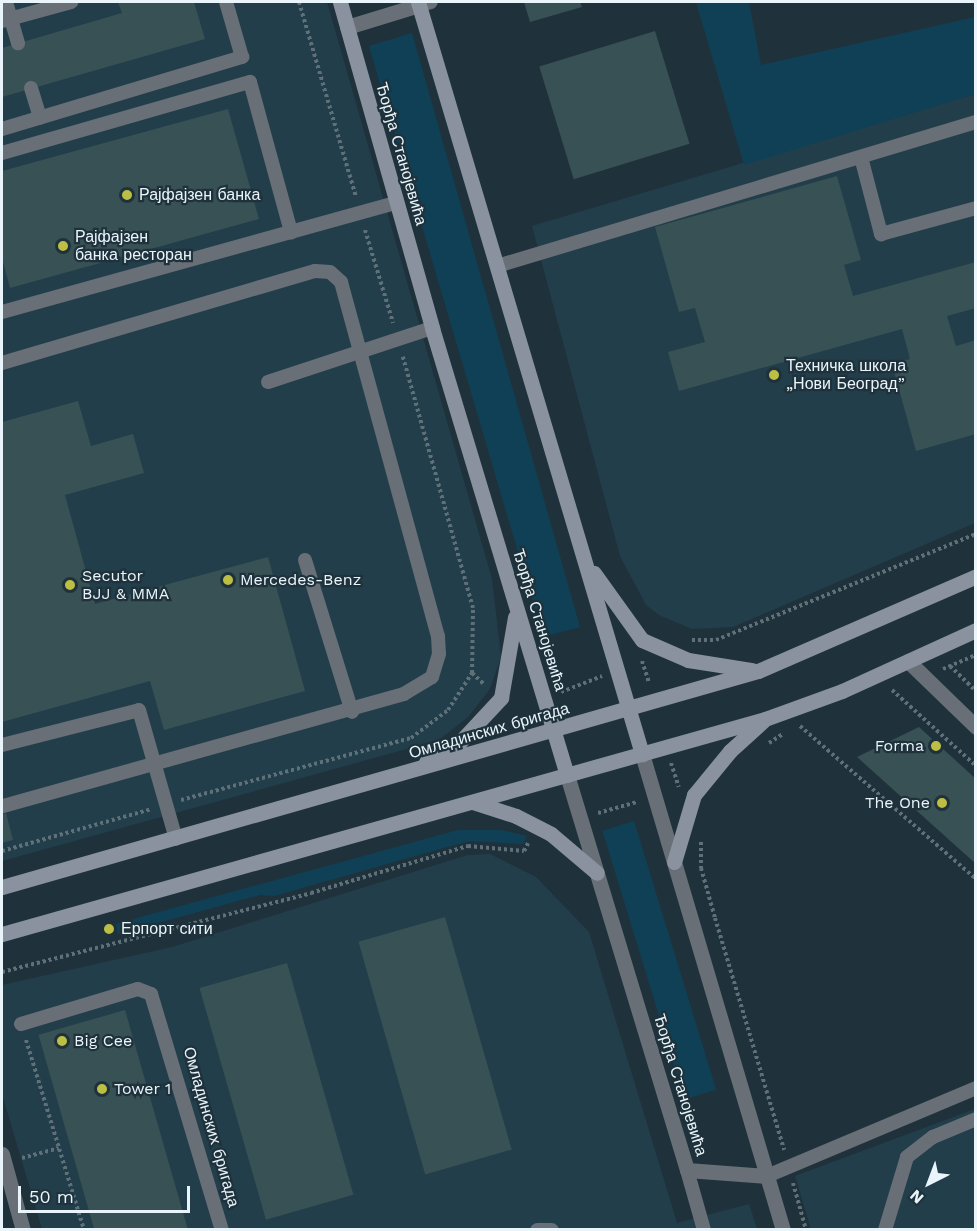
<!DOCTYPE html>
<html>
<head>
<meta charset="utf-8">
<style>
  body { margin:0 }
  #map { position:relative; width:977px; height:1231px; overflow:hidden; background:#1f323c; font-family:"Work Sans",sans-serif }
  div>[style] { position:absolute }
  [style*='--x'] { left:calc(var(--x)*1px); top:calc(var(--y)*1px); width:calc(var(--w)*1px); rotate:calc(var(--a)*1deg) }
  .built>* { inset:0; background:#223e4b }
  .green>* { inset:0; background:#104055; transform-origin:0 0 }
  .building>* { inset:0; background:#385154; transform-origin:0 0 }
  .path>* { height:4px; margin-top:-2px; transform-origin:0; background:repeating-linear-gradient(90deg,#5f7079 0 3px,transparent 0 6px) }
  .lane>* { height:14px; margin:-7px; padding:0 7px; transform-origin:7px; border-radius:7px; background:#696f76 }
  .street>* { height:15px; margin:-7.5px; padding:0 7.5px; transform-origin:7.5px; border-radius:7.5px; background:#696f76 }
  .secondary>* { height:15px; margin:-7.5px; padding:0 7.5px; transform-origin:7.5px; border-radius:7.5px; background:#89929e }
  .dots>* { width:16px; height:16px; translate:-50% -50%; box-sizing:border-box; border:3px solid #1f323c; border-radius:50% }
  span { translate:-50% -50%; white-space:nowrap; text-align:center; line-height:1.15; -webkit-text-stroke:4.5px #1f323c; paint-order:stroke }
  .street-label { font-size:16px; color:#e9f5fb }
  .poi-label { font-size:16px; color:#e9f5fb }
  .left { translate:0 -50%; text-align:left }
  .right { translate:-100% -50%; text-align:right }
  .frame { position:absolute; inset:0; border:3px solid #e9f5fb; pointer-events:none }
  .north { position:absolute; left:899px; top:1153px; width:60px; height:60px; -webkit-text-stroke:4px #1f323c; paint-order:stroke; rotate:222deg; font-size:16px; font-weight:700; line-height:24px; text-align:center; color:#e9f5fb }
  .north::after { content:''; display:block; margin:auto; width:21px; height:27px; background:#e9f5fb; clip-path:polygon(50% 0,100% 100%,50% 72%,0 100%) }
  .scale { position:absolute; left:18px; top:1186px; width:172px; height:27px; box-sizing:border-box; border:3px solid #e9f5fb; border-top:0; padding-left:8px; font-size:18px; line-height:21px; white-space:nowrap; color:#e9f5fb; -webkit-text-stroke:4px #1f323c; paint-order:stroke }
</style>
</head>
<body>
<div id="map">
  <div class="built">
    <div style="clip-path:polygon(2px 2px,327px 2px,492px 579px,501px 657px,490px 689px,468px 717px,439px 740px,2px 861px)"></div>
    <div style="clip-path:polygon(975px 94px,975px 523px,733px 627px,692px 629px,659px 615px,646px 605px,620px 556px,532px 226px)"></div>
    <div style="clip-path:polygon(490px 854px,536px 877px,589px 932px,677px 1223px,749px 1204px,757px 1229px,42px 1229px,2px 1094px,2px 985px,172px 947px,468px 855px)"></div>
    <div style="clip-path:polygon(975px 1109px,975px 1229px,811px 1229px,795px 1176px)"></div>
  </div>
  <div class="green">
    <div style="clip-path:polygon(696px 2px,749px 2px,761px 65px,975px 17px,975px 94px,744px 165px)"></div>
    <div style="clip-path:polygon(412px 33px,580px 627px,543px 637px,369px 46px)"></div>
    <div style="left:634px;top:821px;width:281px;height:33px;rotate:73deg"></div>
    <div style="clip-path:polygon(458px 830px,501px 830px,527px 836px,523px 844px,471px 841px,447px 847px,274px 896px,260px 895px,118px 934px,115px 924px)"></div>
  </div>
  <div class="building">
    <div style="clip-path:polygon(118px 2px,194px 2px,205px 39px,2px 97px,2px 48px,122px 13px)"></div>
    <div style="clip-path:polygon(524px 2px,580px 2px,582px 7px,530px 22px)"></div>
    <div style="left:655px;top:31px;width:118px;height:121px;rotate:73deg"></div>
    <div style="clip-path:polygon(228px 109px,259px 219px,10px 288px,2px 258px,2px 171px)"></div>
    <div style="clip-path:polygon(837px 176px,861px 260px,844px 265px,853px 296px,976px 262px,976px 308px,947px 316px,956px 346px,976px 340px,976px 434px,916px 451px,892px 364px,910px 359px,902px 329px,679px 391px,668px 352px,705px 342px,695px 308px,679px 312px,655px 227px)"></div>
    <div style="clip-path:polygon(78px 401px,91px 446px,133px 434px,144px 473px,65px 495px,95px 604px,268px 557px,305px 691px,164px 730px,150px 681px,2px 722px,2px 422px)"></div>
    <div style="clip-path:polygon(919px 727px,976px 779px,976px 864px,857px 757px)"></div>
    <div style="clip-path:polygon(6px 813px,13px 840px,2px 843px,2px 815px)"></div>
    <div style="left:445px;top:917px;width:242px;height:90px;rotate:74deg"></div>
    <div style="left:287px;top:963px;width:241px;height:91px;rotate:74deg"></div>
    <div style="left:125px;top:1010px;width:229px;height:90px;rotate:74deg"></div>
  </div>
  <div class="path">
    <div style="--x:299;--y:2;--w:203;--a:73.7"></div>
    <div style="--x:365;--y:230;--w:97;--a:73.2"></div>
    <div style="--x:692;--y:640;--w:24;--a:0"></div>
    <div style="--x:716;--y:640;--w:281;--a:-22.2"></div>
    <div style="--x:642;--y:661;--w:23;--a:72"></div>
    <div style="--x:950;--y:666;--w:36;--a:44"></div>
    <div style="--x:943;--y:669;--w:36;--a:-23"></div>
    <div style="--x:472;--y:673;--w:18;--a:43"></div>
    <div style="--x:892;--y:690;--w:113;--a:42.1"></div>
    <div style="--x:561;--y:692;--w:44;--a:-21.3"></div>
    <div style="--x:800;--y:726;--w:233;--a:41"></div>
    <div style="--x:769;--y:743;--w:17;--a:-33"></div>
    <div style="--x:671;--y:763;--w:25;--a:72"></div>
    <div style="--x:181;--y:800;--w:238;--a:-15.1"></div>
    <div style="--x:411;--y:738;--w:46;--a:-37.1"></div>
    <div style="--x:448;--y:710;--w:44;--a:-57"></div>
    <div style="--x:472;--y:673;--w:65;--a:-89.1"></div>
    <div style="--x:473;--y:608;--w:261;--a:-105.6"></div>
    <div style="--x:598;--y:813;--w:41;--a:-15.8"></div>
    <div style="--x:701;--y:842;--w:26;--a:90"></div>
    <div style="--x:701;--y:868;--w:52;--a:74.4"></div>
    <div style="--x:715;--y:918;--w:242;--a:73.4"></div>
    <div style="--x:2;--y:851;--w:155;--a:-15.7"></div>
    <div style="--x:2;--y:972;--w:319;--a:-14.3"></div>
    <div style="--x:311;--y:893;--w:164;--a:-16.7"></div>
    <div style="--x:468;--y:846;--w:56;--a:5.1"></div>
    <div style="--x:524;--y:851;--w:9;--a:-63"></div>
    <div style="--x:26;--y:1040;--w:199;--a:73"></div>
    <div style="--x:22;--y:1158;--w:38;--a:-15"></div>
    <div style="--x:793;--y:1183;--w:49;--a:74.5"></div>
  </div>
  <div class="lane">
    <div style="--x:6;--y:2;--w:43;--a:73.7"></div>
    <div style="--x:419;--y:5;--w:12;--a:-14"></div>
    <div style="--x:2;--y:21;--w:72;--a:-15.4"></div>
    <div style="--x:31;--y:88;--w:31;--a:73"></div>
    <div style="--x:2;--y:129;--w:251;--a:-16.7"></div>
    <div style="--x:242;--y:57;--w:57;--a:-106.2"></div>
    <div style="--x:2;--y:153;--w:258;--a:-16"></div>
    <div style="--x:250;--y:82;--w:156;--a:74.7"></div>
    <div style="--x:861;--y:157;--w:80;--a:75.4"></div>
    <div style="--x:881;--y:234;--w:98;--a:-15.3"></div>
    <div style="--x:497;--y:266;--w:500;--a:-16.73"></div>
    <div style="--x:2;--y:312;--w:409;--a:-15.5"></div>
    <div style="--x:2;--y:363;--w:326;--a:-16.4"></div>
    <div style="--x:315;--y:271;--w:15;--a:4"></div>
    <div style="--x:330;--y:272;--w:15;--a:42"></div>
    <div style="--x:341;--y:282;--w:367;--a:74.7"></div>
    <div style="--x:438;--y:636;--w:18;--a:87"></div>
    <div style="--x:439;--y:654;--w:24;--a:107"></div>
    <div style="--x:432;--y:677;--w:33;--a:149"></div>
    <div style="--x:404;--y:694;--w:417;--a:164.4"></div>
    <div style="--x:268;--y:382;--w:173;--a:-18.2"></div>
    <div style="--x:305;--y:560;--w:159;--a:72.8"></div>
    <div style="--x:2;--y:745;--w:141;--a:-14.3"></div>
    <div style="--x:139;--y:710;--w:134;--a:74"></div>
    <div style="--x:21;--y:1024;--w:122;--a:-16.7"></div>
    <div style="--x:138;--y:989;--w:14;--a:21"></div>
    <div style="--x:151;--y:994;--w:246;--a:73.3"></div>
    <div style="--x:687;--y:1170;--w:62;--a:74.2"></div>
    <div style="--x:767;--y:1176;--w:227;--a:-22.8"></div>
    <div style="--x:885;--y:1230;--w:76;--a:-73.2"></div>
    <div style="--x:907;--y:1157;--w:33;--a:-38"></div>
    <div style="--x:933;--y:1137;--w:47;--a:-22.7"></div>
  </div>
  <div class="street">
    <div style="--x:347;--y:27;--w:75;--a:-17"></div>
    <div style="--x:908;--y:661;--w:95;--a:44.1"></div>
    <div style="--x:642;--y:754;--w:496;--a:73.5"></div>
    <div style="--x:567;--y:775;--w:413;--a:73.1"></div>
    <div style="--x:687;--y:1170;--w:80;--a:4.3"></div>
    <div style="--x:2;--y:1154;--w:79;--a:74.6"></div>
    <div style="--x:537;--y:1230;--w:14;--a:0"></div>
  </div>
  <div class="secondary">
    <div style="--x:340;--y:2;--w:339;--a:74.2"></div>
    <div style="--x:432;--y:328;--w:467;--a:73.2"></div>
    <div style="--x:418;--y:2;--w:785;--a:73.41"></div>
    <div style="--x:594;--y:573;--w:82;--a:54.4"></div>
    <div style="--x:642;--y:640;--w:50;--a:23.5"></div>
    <div style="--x:688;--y:660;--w:65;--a:8.9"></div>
    <div style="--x:426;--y:762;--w:38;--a:-30"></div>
    <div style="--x:459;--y:743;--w:62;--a:-47"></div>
    <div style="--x:501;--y:698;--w:82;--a:-80.2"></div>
    <div style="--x:473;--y:802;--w:45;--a:18"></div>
    <div style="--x:516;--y:816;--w:39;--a:27"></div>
    <div style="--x:551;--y:834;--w:60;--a:40.3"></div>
    <div style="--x:674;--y:862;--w:70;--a:-73.4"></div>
    <div style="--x:694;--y:795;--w:57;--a:-50.7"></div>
    <div style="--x:730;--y:751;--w:45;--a:-42.3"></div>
    <div style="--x:2;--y:887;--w:786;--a:-15.95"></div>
    <div style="--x:758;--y:671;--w:238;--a:-23.5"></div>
    <div style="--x:2;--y:934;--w:793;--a:-15.74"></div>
    <div style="--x:765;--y:719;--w:82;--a:-20"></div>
    <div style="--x:842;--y:691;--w:147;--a:-24.5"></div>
  </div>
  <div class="dots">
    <div style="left:127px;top:195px;background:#bcbf44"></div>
    <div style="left:63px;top:246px;background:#bcbf44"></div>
    <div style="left:774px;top:375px;background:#bcbf44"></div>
    <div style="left:228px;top:580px;background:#bcbf44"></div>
    <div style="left:70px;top:585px;background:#bcbf44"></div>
    <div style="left:936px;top:746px;background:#bcbf44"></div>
    <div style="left:942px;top:803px;background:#bcbf44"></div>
    <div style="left:109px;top:929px;background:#bcbf44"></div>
    <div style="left:62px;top:1041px;background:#bcbf44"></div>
    <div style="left:102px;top:1089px;background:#bcbf44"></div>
  </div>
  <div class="street-label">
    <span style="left:401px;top:154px;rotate:74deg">Ђорђа Станојевића</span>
    <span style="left:539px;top:620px;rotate:73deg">Ђорђа Станојевића</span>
    <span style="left:489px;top:731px;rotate:-16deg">Омладинских бригада</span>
    <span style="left:680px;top:1085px;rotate:73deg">Ђорђа Станојевића</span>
    <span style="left:211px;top:1127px;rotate:74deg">Омладинских бригада</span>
  </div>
  <div class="poi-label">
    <span class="left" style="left:139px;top:195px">Рајфајзен банка</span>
    <span class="left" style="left:75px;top:246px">Рајфајзен<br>банка ресторан</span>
    <span class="left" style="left:786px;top:375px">Техничка школа<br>„Нови Београд”</span>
    <span class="left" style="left:82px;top:585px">Secutor<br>BJJ &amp; MMA</span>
    <span class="left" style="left:240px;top:580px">Mercedes-Benz</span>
    <span class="right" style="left:924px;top:746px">Forma</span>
    <span class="right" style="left:930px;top:803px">The One</span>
    <span class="left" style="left:121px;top:929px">Ерпорт сити</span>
    <span class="left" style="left:74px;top:1041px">Big Cee</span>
    <span class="left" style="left:114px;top:1089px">Tower 1</span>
  </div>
  <div class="frame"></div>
  <div class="north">N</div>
  <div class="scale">50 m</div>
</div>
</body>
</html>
